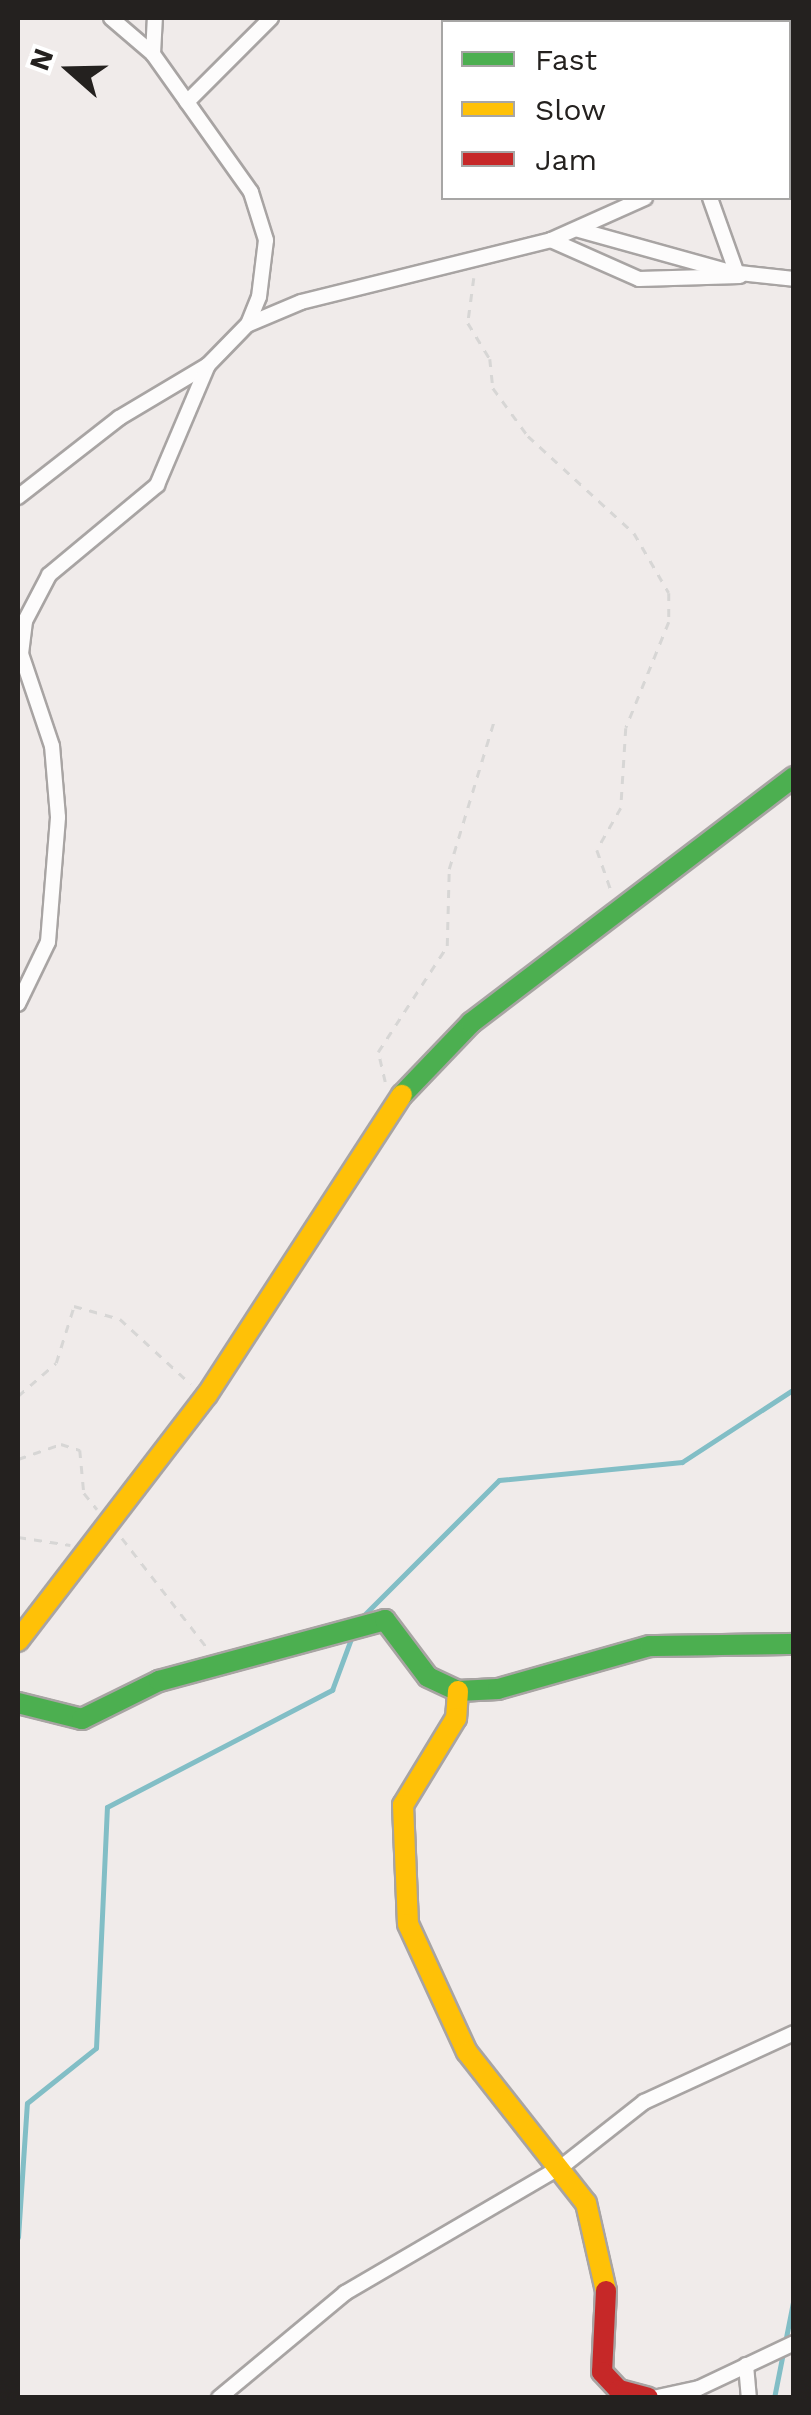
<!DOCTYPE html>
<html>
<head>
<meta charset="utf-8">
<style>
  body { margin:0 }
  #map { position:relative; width:811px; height:2415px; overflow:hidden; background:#f0ebea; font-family:"Work Sans",sans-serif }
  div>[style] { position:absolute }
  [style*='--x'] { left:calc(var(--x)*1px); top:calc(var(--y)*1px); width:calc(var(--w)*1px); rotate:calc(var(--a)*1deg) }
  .stream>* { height:5px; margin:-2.5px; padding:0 2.5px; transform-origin:2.5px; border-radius:2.5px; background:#82bec6 }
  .path>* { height:2.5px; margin-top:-1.25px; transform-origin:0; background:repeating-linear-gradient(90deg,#d7d6d5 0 8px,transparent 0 16px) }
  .roads { filter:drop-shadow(2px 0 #a8a4a3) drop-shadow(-2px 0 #a8a4a3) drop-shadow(0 2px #a8a4a3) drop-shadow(0 -2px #a8a4a3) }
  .street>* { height:14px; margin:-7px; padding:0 7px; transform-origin:7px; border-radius:7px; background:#fdfcfc }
  .fast>* { height:20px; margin:-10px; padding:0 10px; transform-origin:10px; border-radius:10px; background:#4caf50 }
  .slow>* { height:20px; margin:-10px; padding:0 10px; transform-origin:10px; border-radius:10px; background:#ffc107 }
  .jam>* { height:20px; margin:-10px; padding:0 10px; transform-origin:10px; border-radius:10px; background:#c62828 }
  span { translate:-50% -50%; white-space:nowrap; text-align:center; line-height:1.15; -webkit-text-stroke:9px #fff; paint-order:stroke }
  .frame { position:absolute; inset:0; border:20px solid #24211f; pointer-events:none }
  .legend { position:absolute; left:441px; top:20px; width:350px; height:180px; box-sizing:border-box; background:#fff; border:2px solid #a7a6a5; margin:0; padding:12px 18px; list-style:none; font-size:30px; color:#24211f }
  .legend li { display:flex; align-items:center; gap:20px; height:50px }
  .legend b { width:50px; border:2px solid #a7a6a5 }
  .north { position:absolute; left:20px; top:20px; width:100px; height:100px; -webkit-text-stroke:8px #fff; paint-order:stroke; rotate:290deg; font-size:28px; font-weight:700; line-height:40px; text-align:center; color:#24211f }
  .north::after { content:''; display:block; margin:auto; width:35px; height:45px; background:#24211f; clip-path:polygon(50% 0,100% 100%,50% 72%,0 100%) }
</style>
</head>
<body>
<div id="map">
  <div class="stream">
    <div style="--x:358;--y:1621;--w:199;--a:-45"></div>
    <div style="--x:499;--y:1480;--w:184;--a:-5.6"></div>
    <div style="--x:682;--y:1462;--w:134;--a:-33.1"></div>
    <div style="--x:18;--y:2237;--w:134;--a:-86.2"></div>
    <div style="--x:27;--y:2103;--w:88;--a:-38.6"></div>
    <div style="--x:96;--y:2048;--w:241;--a:-87.4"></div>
    <div style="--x:107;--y:1807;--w:254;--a:-27.5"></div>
    <div style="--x:332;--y:1690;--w:58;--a:-69.7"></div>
    <div style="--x:774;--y:2398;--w:103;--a:-78.8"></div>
  </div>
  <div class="path">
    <div style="--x:474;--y:278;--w:45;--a:97.6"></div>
    <div style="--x:468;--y:323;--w:42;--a:58.6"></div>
    <div style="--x:490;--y:359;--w:29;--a:84"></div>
    <div style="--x:493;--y:388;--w:59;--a:53.9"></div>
    <div style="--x:528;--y:436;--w:144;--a:42.5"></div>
    <div style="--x:634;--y:533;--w:69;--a:59.7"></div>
    <div style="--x:669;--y:593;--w:29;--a:90"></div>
    <div style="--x:669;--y:622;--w:114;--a:112.1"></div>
    <div style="--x:626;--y:728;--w:80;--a:93.6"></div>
    <div style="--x:621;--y:808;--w:48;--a:119.7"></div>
    <div style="--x:597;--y:850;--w:46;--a:70.8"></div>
    <div style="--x:385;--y:1082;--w:31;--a:-103"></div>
    <div style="--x:378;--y:1052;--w:126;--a:-56.9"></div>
    <div style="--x:447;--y:946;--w:77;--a:-88.5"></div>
    <div style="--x:449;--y:869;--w:158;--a:-73.1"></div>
    <div style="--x:18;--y:1396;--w:50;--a:-41"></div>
    <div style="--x:56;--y:1363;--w:60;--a:-72.5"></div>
    <div style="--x:74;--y:1306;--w:48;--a:15.8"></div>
    <div style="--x:120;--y:1319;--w:96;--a:42.5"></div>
    <div style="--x:18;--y:1459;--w:46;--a:-19.2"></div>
    <div style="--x:61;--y:1444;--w:20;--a:18"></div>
    <div style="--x:80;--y:1450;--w:43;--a:84.7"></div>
    <div style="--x:84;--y:1493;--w:21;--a:51"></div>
    <div style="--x:18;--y:1537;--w:53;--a:8.7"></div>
    <div style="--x:122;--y:1538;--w:142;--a:52.2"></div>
  </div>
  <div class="roads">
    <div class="street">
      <div style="--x:111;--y:18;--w:55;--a:40.6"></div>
      <div style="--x:704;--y:22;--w:4;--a:-76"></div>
      <div style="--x:187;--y:102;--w:119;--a:-45"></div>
      <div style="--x:788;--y:106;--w:6;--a:-18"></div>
      <div style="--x:710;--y:198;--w:81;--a:70.4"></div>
      <div style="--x:579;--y:230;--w:157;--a:15.5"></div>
      <div style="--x:730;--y:272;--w:64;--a:6.2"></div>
      <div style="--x:551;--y:240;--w:96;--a:23.9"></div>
      <div style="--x:639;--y:279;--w:101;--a:-1.7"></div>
      <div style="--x:249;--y:324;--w:56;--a:-22.9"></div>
      <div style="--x:301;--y:302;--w:258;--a:-13.9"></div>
      <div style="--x:551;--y:240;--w:103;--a:-24.1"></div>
      <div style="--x:18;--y:497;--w:128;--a:-38"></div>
      <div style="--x:119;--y:418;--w:104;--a:-30.8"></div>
      <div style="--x:208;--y:365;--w:57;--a:-45.7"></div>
      <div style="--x:248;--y:324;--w:29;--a:-68"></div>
      <div style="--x:259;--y:297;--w:57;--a:-83"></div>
      <div style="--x:266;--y:240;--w:50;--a:-107.4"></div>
      <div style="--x:251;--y:192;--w:169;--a:-125.4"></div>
      <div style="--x:153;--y:54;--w:36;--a:-87"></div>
      <div style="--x:18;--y:1004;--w:69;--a:-64.2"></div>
      <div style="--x:48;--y:942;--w:125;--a:-85.4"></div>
      <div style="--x:58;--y:817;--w:71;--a:-94.8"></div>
      <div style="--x:52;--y:746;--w:97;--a:-108.6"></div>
      <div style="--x:21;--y:654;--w:33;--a:-83"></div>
      <div style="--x:25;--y:621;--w:52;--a:-62.4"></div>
      <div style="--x:49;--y:575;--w:141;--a:-39.8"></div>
      <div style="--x:157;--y:485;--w:130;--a:-67"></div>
      <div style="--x:746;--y:2365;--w:33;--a:85"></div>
      <div style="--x:219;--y:2398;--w:164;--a:-39.8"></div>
      <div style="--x:345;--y:2293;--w:254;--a:-30.3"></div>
      <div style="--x:564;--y:2165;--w:102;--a:-38.2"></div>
      <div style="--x:644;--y:2102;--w:165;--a:-24.7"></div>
      <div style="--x:653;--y:2398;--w:47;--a:-12.3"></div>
      <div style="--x:699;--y:2388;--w:105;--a:-25.3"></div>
    </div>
    <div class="fast">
      <div style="--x:402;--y:1095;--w:100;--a:-46.2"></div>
      <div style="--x:471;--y:1023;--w:406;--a:-37.3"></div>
      <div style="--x:18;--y:1703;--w:66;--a:14"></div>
      <div style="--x:82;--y:1719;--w:86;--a:-26.3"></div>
      <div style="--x:159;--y:1681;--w:234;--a:-15.1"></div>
      <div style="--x:385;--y:1620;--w:71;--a:53"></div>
      <div style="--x:428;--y:1677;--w:33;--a:25"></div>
      <div style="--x:458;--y:1691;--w:40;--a:-2.9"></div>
      <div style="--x:498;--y:1689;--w:158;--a:-15.8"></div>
      <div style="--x:650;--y:1646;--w:144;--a:-0.8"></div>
    </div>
    <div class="slow">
      <div style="--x:18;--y:1641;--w:310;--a:-52.5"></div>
      <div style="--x:207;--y:1395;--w:358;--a:-57"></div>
      <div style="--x:458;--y:1691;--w:27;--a:94"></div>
      <div style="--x:456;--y:1718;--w:102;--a:121.3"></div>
      <div style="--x:403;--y:1805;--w:119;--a:87.6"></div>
      <div style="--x:408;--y:1924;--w:141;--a:65.3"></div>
      <div style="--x:467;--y:2052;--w:192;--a:51.8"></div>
      <div style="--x:586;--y:2203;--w:90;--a:77.2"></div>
    </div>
    <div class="jam">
      <div style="--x:606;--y:2291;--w:81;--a:92.8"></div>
      <div style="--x:602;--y:2372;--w:25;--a:47"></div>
      <div style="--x:619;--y:2390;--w:30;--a:15"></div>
    </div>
  </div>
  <div class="frame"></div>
  <ul class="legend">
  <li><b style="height:12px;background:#4caf50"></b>Fast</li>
  <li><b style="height:12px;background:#ffc107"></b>Slow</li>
  <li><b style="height:12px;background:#c62828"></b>Jam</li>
  </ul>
  <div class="north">N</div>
</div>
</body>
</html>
